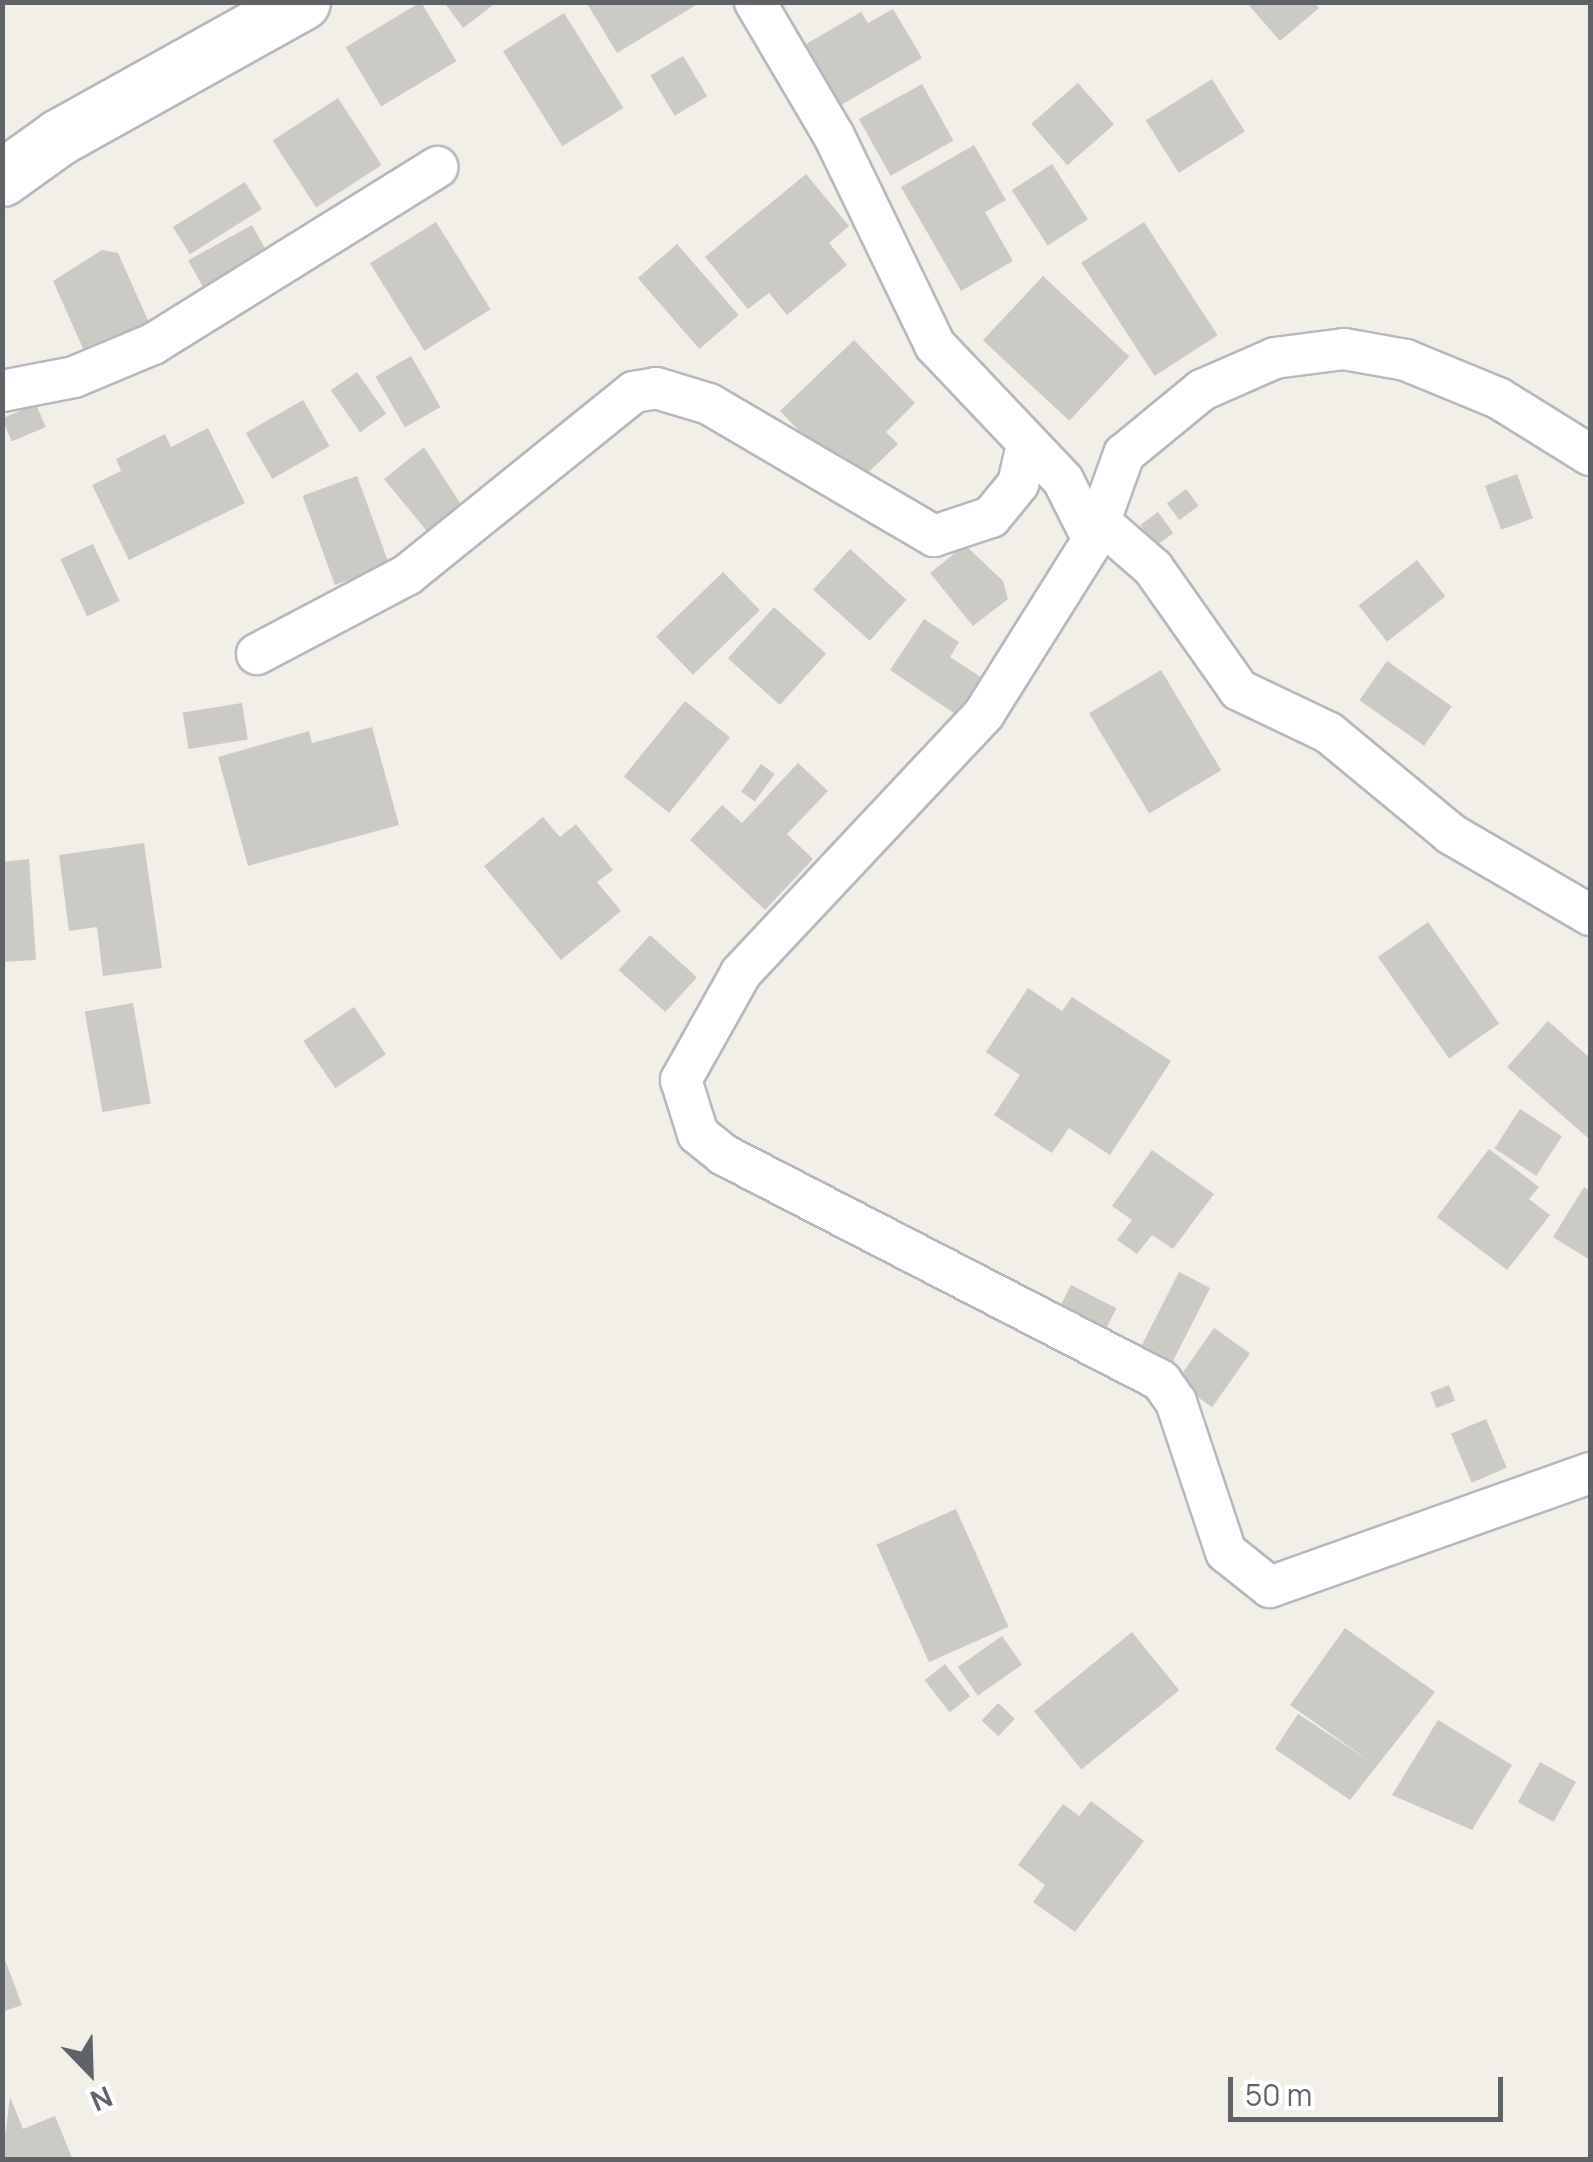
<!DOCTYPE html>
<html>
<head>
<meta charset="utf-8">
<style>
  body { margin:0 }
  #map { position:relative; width:1593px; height:2162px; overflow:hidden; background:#f1efe8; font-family:Manrope,sans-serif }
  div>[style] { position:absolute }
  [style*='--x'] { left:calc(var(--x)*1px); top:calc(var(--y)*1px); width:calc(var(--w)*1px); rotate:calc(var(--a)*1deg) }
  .building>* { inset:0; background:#cccac5; transform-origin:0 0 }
  .roads { filter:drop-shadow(2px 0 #b5b8bc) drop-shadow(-2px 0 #b5b8bc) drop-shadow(0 2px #b5b8bc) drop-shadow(0 -2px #b5b8bc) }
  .street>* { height:40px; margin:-20px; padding:0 20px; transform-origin:20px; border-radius:20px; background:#fff }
  .secondary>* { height:55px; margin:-27.5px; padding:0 27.5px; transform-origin:27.5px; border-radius:27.5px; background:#fff }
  span { translate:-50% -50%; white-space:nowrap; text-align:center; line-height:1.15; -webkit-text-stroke:8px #fff; paint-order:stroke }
  .frame { position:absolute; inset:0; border:5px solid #5f6368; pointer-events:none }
  .north { position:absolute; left:40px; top:2022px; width:100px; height:100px; -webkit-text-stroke:8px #fff; paint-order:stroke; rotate:157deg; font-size:28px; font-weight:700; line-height:40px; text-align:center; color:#5f6368 }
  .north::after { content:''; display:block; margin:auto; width:35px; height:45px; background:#5f6368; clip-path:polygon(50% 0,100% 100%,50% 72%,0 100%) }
  .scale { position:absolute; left:1228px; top:2077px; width:275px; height:45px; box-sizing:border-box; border:5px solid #5f6368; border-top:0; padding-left:12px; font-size:30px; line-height:35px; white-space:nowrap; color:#5f6368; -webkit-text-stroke:8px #fff; paint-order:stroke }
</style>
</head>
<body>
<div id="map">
  <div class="building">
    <div style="left:421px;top:2px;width:69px;height:88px;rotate:59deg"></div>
    <div style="clip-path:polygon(444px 2px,497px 2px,463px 28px)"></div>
    <div style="clip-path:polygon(586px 2px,701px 2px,617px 53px)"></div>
    <div style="clip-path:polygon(1246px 2px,1314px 2px,1319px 8px,1280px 41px)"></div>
    <div style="clip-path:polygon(893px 9px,922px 58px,841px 105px,806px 44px,861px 12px,868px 23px)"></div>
    <div style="left:564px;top:13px;width:112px;height:72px;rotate:58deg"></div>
    <div style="left:683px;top:56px;width:47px;height:38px;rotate:59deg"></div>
    <div style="left:1212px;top:79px;width:62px;height:78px;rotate:58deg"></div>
    <div style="left:1078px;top:83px;width:55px;height:62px;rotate:49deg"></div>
    <div style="left:922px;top:84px;width:65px;height:72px;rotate:61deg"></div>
    <div style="left:338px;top:98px;width:80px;height:78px;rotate:57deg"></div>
    <div style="clip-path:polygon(974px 145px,1006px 200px,985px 212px,1013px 261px,961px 291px,901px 187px)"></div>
    <div style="left:1052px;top:164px;width:66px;height:48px;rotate:57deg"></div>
    <div style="clip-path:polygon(806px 174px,849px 226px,829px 243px,847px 265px,787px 315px,769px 293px,748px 309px,705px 257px)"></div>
    <div style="left:245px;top:182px;width:32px;height:85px;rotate:58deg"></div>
    <div style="left:436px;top:222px;width:103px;height:78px;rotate:58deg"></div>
    <div style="left:1144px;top:222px;width:135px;height:75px;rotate:57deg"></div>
    <div style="left:252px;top:225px;width:45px;height:73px;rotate:61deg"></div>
    <div style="left:677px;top:244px;width:94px;height:52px;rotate:49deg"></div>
    <div style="clip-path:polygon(102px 250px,118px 253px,154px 334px,89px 362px,53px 281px)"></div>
    <div style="left:1043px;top:276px;width:118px;height:88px;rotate:43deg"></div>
    <div style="clip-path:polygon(854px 340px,915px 403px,886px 432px,898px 444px,853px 487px,780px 411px)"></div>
    <div style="left:411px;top:356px;width:59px;height:41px;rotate:60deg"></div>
    <div style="left:357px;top:372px;width:51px;height:32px;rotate:55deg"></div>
    <div style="left:303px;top:400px;width:53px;height:66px;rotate:60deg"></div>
    <div style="left:36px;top:404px;width:25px;height:37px;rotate:67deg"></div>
    <div style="clip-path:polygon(208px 428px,245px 503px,129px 560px,92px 485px,121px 471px,116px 459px,165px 434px,171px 447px)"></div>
    <div style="clip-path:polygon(424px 447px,467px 514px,435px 541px,384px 479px)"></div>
    <div style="left:1517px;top:474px;width:47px;height:34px;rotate:70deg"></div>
    <div style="left:357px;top:476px;width:95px;height:58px;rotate:70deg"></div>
    <div style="left:1186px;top:489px;width:21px;height:24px;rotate:53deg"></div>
    <div style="left:1158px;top:512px;width:26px;height:22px;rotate:54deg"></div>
    <div style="left:93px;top:544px;width:63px;height:36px;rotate:65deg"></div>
    <div style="clip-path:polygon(965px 545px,1003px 581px,1008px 599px,973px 626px,930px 573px)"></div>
    <div style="left:850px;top:549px;width:76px;height:55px;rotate:42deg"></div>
    <div style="left:1417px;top:560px;width:46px;height:74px;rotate:52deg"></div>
    <div style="left:723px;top:572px;width:53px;height:93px;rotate:46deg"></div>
    <div style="left:774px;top:607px;width:70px;height:69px;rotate:42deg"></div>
    <div style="clip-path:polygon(924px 619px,959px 642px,950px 657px,987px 681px,961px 718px,890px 670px)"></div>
    <div style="left:1387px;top:661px;width:79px;height:48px;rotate:35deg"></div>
    <div style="left:1161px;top:670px;width:117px;height:84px;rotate:59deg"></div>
    <div style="left:685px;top:701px;width:58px;height:97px;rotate:39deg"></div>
    <div style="left:242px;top:703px;width:37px;height:60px;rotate:81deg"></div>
    <div style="clip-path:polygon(372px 727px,399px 825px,248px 866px,218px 757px,309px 731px,312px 743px)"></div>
    <div style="clip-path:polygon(798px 763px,828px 791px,787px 834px,813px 859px,765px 910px,690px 840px,722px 805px,742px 823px)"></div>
    <div style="left:761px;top:764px;width:17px;height:34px;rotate:36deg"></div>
    <div style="clip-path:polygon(543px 817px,560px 837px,576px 824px,613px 870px,597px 882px,621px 911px,561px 960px,484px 866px)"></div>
    <div style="clip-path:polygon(144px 843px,162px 968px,103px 976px,97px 927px,69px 931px,59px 855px)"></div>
    <div style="clip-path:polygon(29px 859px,36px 960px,2px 962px,2px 862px)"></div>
    <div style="left:1428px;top:922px;width:124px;height:61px;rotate:55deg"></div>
    <div style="left:650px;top:935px;width:63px;height:47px;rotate:42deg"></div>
    <div style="clip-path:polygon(1028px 988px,1062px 1011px,1072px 997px,1171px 1061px,1110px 1155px,1069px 1128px,1052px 1153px,994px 1115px,1020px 1075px,986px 1052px)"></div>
    <div style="left:133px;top:1003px;width:102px;height:49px;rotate:80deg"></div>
    <div style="left:354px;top:1007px;width:57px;height:61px;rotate:56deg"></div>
    <div style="clip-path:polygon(1548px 1021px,1590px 1058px,1588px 1138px,1507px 1067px)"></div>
    <div style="left:1520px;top:1109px;width:50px;height:47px;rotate:33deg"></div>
    <div style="clip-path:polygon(1489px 1149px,1539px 1187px,1529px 1199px,1550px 1215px,1507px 1270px,1437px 1217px)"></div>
    <div style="clip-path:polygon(1152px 1150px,1214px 1194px,1173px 1249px,1152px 1235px,1137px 1254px,1117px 1240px,1132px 1220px,1112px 1206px)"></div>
    <div style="clip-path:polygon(1584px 1187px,1590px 1191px,1590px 1260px,1553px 1237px)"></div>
    <div style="left:1179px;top:1272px;width:35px;height:86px;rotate:27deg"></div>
    <div style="left:1071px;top:1285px;width:51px;height:31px;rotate:27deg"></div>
    <div style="left:1214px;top:1328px;width:44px;height:66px;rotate:35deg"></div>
    <div style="left:1449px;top:1385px;width:17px;height:20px;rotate:69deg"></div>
    <div style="left:1486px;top:1419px;width:53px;height:38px;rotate:67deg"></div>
    <div style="left:956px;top:1509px;width:129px;height:87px;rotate:66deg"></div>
    <div style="clip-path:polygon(1345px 1628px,1435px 1692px,1350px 1800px,1275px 1749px,1298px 1714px,1371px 1762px,1290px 1705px)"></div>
    <div style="left:1132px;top:1632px;width:75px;height:126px;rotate:51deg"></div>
    <div style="left:1002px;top:1636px;width:35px;height:54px;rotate:55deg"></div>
    <div style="left:945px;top:1664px;width:41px;height:26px;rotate:52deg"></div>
    <div style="left:998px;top:1703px;width:23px;height:24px;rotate:43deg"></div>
    <div style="clip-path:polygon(1438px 1720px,1512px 1765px,1472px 1830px,1392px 1795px)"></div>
    <div style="left:1540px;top:1762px;width:41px;height:46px;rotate:29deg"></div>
    <div style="clip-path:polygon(1091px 1801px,1144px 1841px,1075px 1932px,1033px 1902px,1045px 1885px,1018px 1865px,1063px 1804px,1079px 1816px)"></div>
    <div style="clip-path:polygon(2px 1952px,22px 2005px,2px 2012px)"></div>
    <div style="clip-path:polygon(10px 2097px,23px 2129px,55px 2116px,73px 2160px,2px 2160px)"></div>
  </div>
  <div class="roads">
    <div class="street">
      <div style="--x:755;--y:2;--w:156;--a:59.5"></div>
      <div style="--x:834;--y:136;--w:232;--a:64.2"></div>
      <div style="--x:935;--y:345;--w:186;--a:46.5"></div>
      <div style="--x:1063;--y:480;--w:67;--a:63.4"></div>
      <div style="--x:2;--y:391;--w:73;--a:-11"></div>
      <div style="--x:74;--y:377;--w:86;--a:-22.7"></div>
      <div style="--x:153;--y:344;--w:335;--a:-31.9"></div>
      <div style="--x:1590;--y:455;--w:108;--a:-148.2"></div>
      <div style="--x:1498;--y:398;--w:100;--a:-157.6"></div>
      <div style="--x:1406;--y:360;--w:63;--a:-169.9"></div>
      <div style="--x:1344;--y:349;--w:70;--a:172.6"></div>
      <div style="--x:1275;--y:358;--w:80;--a:156.3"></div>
      <div style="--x:1202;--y:390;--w:101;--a:140.6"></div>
      <div style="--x:1124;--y:454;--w:91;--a:109.8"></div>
      <div style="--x:1093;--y:540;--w:205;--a:122.1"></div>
      <div style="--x:984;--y:714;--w:355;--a:133.2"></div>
      <div style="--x:741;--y:973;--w:123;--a:119.3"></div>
      <div style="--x:681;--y:1080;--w:57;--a:72.5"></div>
      <div style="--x:698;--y:1134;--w:33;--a:39"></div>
      <div style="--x:724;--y:1155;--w:492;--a:27.3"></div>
      <div style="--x:1161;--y:1381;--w:26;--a:54"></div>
      <div style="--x:1176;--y:1402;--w:158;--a:71.6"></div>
      <div style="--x:1226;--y:1552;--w:56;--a:38.5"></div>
      <div style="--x:1270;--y:1587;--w:340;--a:-19.6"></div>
      <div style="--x:1099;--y:521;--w:72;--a:41"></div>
      <div style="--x:1153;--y:568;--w:149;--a:54.8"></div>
      <div style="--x:1239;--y:690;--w:100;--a:25.5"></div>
      <div style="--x:1329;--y:733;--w:158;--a:39.6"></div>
      <div style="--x:1451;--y:834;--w:161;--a:30.2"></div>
      <div style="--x:257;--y:654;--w:170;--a:-27.8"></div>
      <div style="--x:407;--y:575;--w:292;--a:-38.9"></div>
      <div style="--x:634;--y:392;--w:22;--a:-10"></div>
      <div style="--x:656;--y:388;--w:55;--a:16.8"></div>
      <div style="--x:709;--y:404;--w:261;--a:30.4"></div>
      <div style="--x:934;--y:536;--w:60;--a:-18.4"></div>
      <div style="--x:991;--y:517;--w:43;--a:-50.7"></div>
      <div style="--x:1018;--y:484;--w:39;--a:-77"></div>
    </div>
    <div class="secondary">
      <div style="--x:2;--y:178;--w:70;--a:-35.7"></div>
      <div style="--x:59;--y:137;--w:278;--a:-29.1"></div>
    </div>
  </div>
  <div class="frame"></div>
  <div class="north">N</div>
  <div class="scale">50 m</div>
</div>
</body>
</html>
